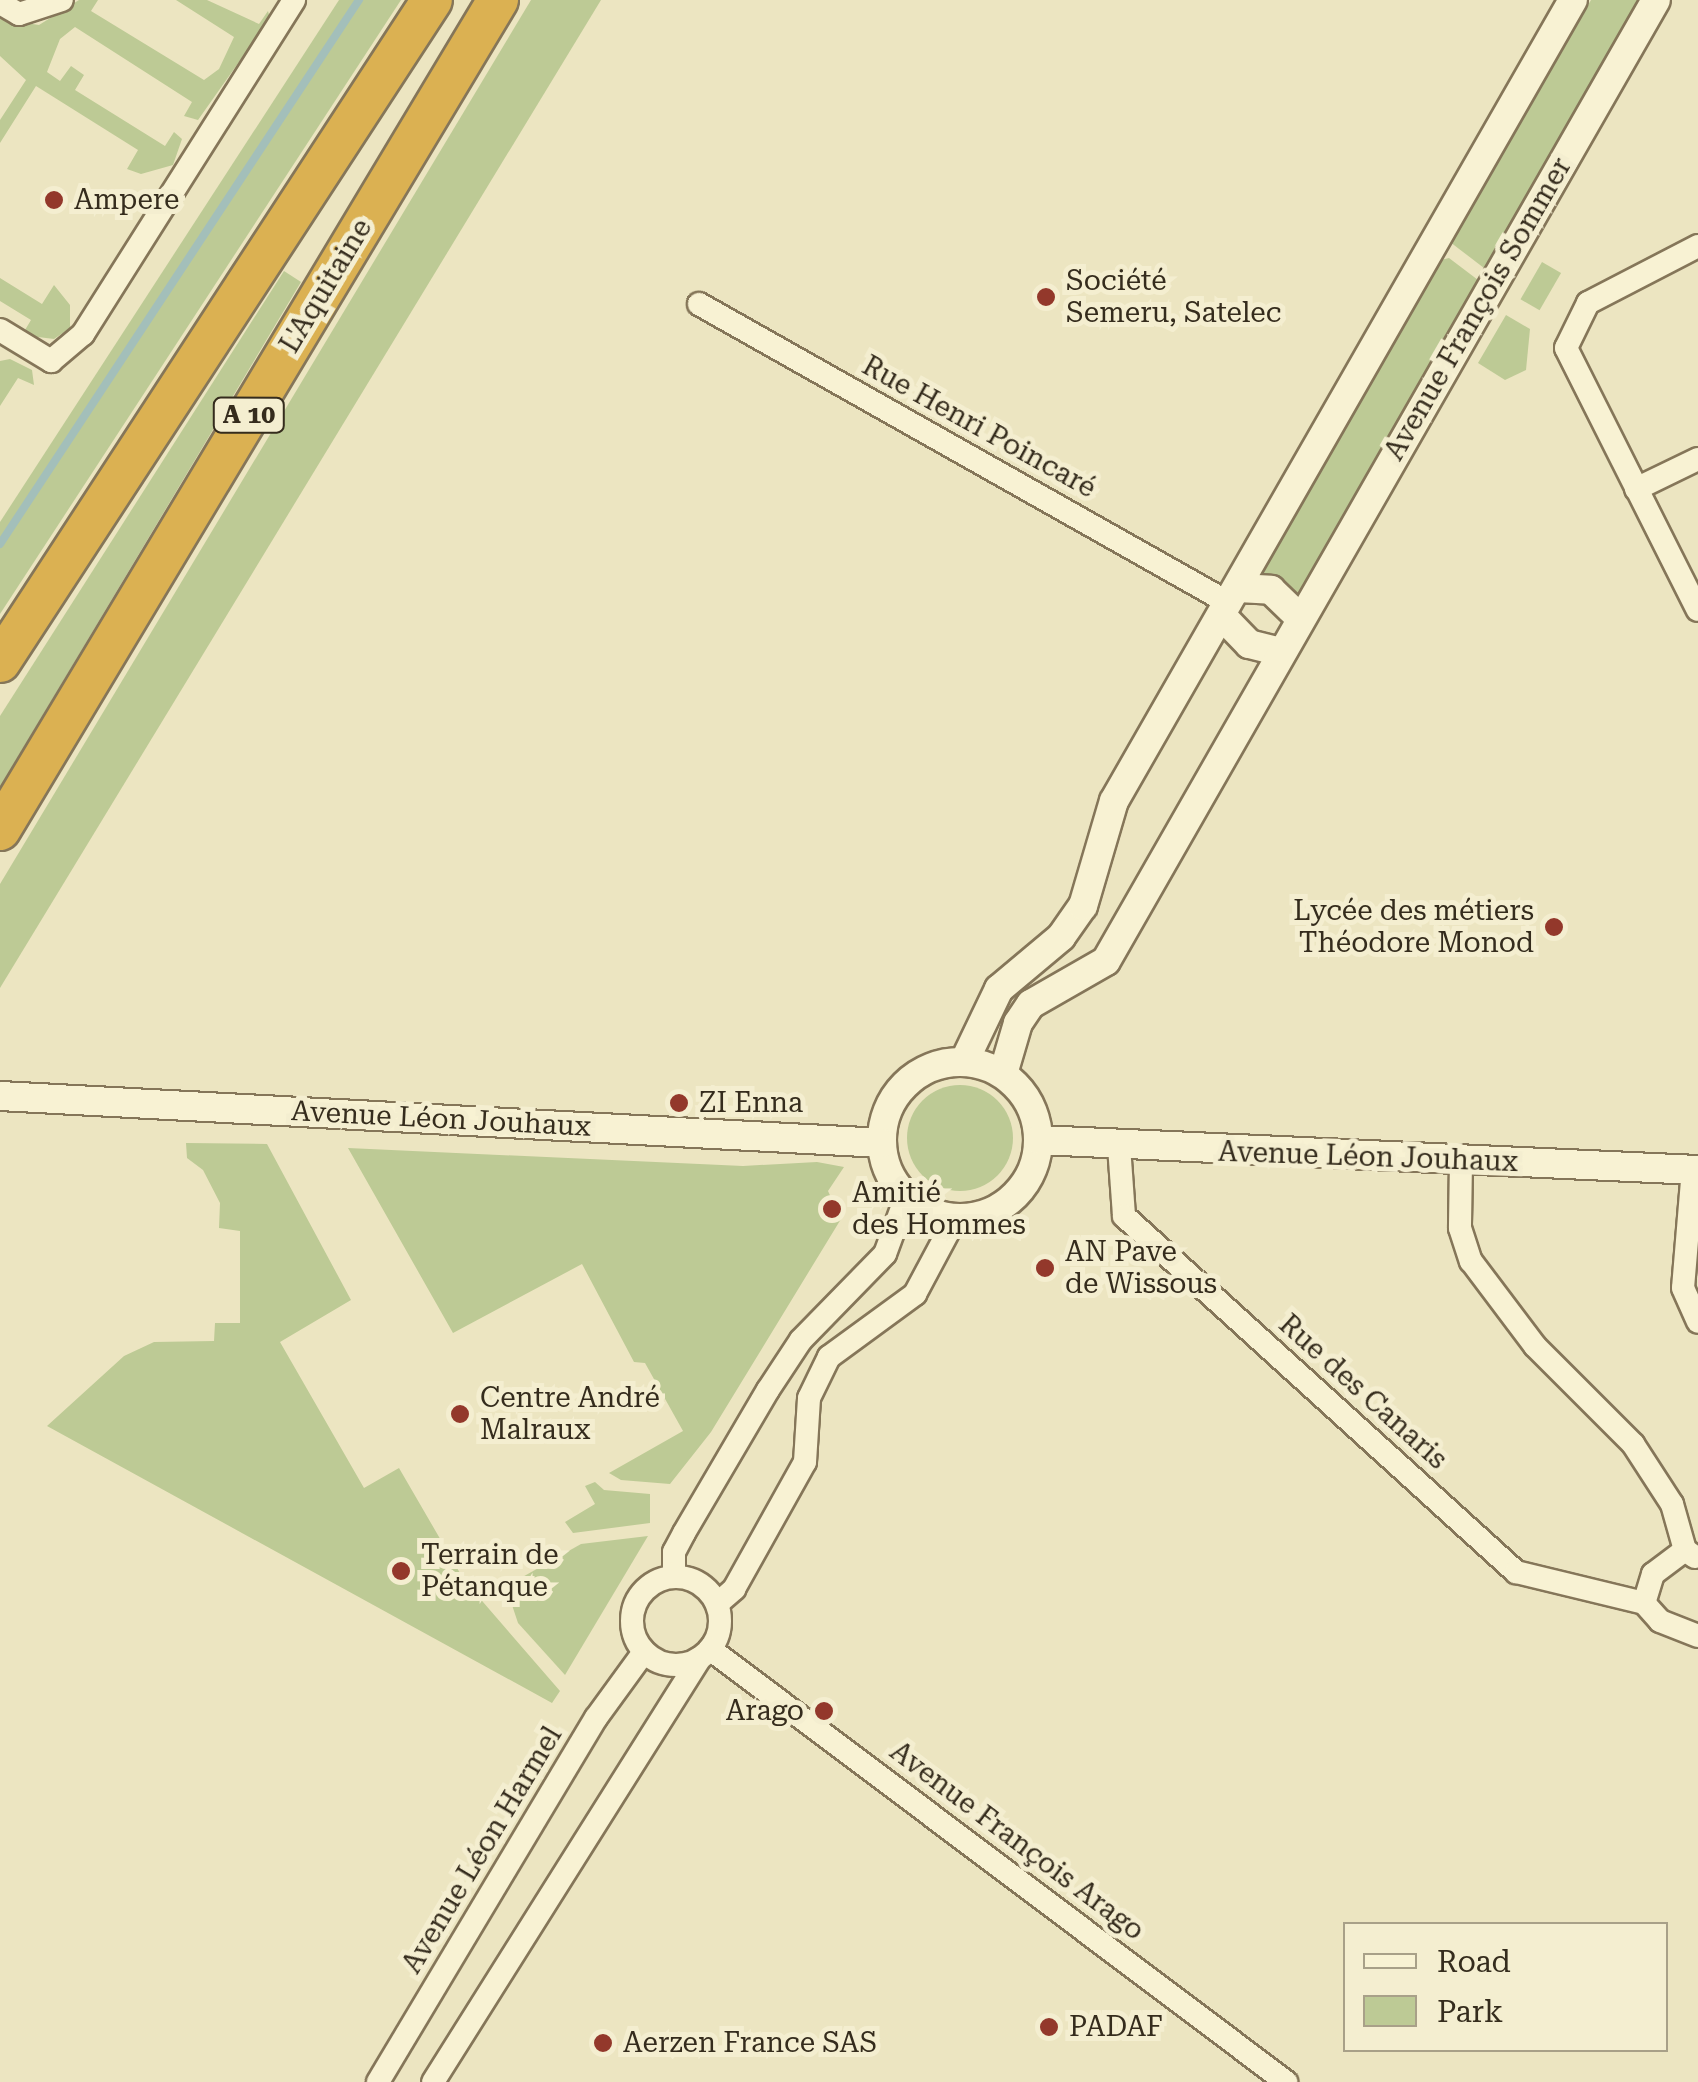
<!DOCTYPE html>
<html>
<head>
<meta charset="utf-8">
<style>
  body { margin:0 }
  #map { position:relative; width:1698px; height:2082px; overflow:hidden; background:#ece5c1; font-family:"Roboto Serif",serif }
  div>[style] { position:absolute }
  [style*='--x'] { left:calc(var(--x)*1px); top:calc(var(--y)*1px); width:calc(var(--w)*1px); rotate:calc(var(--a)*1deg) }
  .green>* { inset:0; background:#bdca95; transform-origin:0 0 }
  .round { border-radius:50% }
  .stream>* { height:8px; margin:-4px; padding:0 4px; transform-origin:4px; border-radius:4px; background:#a3bfba }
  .roads { filter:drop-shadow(2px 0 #857659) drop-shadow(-2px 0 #857659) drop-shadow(0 2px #857659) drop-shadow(0 -2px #857659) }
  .minor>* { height:22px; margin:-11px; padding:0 11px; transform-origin:11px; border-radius:11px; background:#f8f2d3 }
  .minor>.ring { margin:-11px; padding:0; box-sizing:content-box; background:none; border:22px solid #f8f2d3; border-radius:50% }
  .tertiary>* { height:28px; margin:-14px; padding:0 14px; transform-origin:14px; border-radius:14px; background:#f8f2d3 }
  .tertiary>.ring { margin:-14px; padding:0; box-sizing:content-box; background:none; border:28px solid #f8f2d3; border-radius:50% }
  .motorway>* { height:40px; margin:-20px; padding:0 20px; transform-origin:20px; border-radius:20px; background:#dbb152 }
  .dots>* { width:28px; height:28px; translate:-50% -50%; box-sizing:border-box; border:5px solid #f4eed0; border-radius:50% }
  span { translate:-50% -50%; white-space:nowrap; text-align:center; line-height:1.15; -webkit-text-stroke:10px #f4eed0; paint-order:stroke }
  .shield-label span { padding:2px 8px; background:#f4eed0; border:2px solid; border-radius:8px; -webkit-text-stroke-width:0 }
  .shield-label { font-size:25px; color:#352c1d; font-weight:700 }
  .poi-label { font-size:28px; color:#352c1d }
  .left { translate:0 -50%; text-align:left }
  .right { translate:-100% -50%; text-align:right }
  .street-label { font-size:28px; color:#352c1d }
  .legend { position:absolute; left:1343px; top:1922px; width:325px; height:130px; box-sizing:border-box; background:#f4eed0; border:2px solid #a8a088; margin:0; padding:12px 18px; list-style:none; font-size:30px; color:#352c1d }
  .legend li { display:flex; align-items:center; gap:20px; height:50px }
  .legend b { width:50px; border:2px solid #a8a088 }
</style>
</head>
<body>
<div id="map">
  <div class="green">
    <div style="clip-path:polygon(79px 0,98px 0,91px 11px,204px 80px,219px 69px,234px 37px,176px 0,207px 0,259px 24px,268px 11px,270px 18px,198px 120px,184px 116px,192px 102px,75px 27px,60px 39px,47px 72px,60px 81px,71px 66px,84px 75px,75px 90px,165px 146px,174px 132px,182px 139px,173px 165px,141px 174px,127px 169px,138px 150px,36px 86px,0 143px,0 120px,26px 80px,0 56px,0 19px,39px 25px)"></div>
    <div style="clip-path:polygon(339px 0,401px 0,0 614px,0 522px)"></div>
    <div style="clip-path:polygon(531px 0,601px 0,0 988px,0 884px)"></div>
    <div style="clip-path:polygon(1591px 0,1645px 0,1492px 266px,1484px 268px,1450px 242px)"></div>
    <div style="clip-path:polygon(1449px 258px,1482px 283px,1301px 600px,1281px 579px,1260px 576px,1441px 260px)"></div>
    <div style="left:1542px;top:262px;width:22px;height:43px;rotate:30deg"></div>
    <div style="clip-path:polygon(284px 271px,301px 282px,0 787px,0 716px)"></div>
    <div style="clip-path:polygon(0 278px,42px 304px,54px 285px,70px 305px,70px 328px,54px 339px,22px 335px,31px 320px,0 301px)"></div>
    <div style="clip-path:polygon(1506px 315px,1530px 329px,1526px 370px,1505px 380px,1478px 363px)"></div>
    <div style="clip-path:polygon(10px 359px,32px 370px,34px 385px,18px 378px,0 406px,0 361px)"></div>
    <div class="round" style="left:907px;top:1085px;width:106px;height:106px"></div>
    <div style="clip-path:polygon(186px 1143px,267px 1144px,351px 1300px,280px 1342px,364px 1488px,399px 1468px,464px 1580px,560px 1691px,552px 1703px,47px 1426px,124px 1356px,154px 1342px,214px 1341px,215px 1323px,240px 1323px,240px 1231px,219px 1228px,220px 1203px,203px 1170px,187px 1158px)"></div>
    <div style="clip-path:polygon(348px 1148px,743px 1166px,817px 1162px,844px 1167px,828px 1191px,841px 1219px,711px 1432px,670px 1484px,621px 1480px,609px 1473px,683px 1431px,645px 1363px,634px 1362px,582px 1264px,453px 1333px)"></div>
    <div style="clip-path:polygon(595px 1482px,604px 1490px,650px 1494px,650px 1523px,573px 1533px,565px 1522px,595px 1504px,585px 1486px)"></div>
    <div style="clip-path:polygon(648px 1536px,565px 1675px,518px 1623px,510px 1599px,519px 1579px,581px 1544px)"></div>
  </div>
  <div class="stream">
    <div style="--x:0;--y:544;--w:652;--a:-56.58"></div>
  </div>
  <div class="roads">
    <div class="minor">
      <div style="--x:0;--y:3;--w:22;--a:30"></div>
      <div style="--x:19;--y:14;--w:45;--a:-18"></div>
      <div style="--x:1698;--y:246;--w:124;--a:152.6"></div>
      <div style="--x:1588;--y:303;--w:50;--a:116.1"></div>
      <div style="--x:1566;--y:348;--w:293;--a:63.3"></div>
      <div style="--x:699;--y:304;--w:609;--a:29.43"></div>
      <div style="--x:0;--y:330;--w:60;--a:31.3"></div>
      <div style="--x:51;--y:361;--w:42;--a:-40.2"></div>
      <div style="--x:83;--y:334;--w:395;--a:-57.7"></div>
      <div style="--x:1636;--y:489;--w:69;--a:-25.8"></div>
      <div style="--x:1119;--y:1146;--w:70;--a:85.9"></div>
      <div style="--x:1124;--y:1216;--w:530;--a:42.24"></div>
      <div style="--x:1516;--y:1572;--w:132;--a:13.6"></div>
      <div style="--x:1461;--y:1161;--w:67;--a:90.9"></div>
      <div style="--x:1460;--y:1228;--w:35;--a:72"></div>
      <div style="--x:1471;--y:1261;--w:106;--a:53"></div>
      <div style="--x:1535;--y:1346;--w:139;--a:45"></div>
      <div style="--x:1633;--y:1444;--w:72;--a:57"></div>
      <div style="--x:1672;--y:1504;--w:48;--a:74.2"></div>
      <div style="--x:1693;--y:1169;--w:119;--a:94.8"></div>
      <div style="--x:1683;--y:1288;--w:37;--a:66"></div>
      <div style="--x:1695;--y:1557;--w:12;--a:-145"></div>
      <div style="--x:1685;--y:1550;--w:40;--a:143"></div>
      <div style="--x:1653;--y:1574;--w:30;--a:107"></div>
      <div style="--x:1644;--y:1603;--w:24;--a:48"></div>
      <div style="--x:1660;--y:1621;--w:41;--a:21.5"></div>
      <div style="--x:674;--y:1576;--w:24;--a:-90"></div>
      <div style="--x:674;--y:1552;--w:21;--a:-62"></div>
      <div style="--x:684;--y:1533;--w:166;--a:-59.6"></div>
      <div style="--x:768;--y:1390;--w:60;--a:-56.6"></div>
      <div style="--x:801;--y:1340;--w:120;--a:-45.7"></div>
      <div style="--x:885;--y:1254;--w:61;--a:-69.8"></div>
      <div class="ring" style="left:632px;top:1577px;width:66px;height:66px"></div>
      <div style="--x:717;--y:1604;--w:23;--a:-41"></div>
      <div style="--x:734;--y:1589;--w:145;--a:-60.8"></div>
      <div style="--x:805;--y:1462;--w:64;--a:-86.4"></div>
      <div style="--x:809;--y:1398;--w:46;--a:-64"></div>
      <div style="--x:829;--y:1357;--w:107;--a:-36.2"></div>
      <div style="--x:915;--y:1294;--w:85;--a:-61.9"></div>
      <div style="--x:710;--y:1649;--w:721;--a:36.93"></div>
      <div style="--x:378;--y:2082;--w:424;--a:-59.1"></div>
      <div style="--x:596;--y:1718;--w:82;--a:-54"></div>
      <div style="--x:433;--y:2082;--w:501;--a:-57.8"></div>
    </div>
    <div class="tertiary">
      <div style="--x:1238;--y:588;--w:33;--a:3"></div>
      <div style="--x:1271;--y:590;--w:40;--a:44"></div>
      <div style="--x:1222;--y:616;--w:39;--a:46"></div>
      <div style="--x:1249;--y:644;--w:33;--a:14"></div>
      <div class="ring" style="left:882px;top:1062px;width:128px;height:128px"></div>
      <div style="--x:964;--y:1062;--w:81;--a:-64.4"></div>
      <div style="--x:999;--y:989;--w:81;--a:-40"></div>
      <div style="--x:1061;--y:937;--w:38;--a:-55"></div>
      <div style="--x:1083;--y:906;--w:109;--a:-73.6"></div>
      <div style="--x:1114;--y:801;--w:923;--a:-60.19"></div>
      <div style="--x:1003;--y:1074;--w:53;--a:-73.6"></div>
      <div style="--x:1018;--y:1023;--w:23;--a:-56"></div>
      <div style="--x:1031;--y:1004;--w:86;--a:-29.8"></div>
      <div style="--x:1106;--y:961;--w:1107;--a:-60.22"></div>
      <div style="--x:0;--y:1096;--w:883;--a:3.05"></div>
      <div style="--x:1039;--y:1140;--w:660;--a:2.61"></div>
    </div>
    <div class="motorway">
      <div style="--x:0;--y:662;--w:790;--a:-56.87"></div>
      <div style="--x:0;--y:830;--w:968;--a:-59.04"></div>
    </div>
  </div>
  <div class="dots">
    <div style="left:54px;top:200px;background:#93382b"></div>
    <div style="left:1046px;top:297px;background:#93382b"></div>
    <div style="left:1554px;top:927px;background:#93382b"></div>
    <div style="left:679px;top:1103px;background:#93382b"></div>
    <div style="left:832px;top:1209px;background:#93382b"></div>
    <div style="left:1045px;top:1268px;background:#93382b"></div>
    <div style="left:460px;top:1414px;background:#93382b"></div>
    <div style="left:401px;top:1571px;background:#93382b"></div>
    <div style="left:824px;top:1711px;background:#93382b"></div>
    <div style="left:1049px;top:2027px;background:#93382b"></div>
    <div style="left:603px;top:2043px;background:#93382b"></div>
  </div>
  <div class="shield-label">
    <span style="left:249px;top:415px">A 10</span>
  </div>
  <div class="poi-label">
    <span class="left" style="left:74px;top:200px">Ampere</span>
    <span class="left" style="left:1066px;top:297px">Société<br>Semeru, Satelec</span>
    <span class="right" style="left:1534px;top:927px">Lycée des métiers<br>Théodore Monod</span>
    <span class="left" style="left:699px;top:1103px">ZI Enna</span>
    <span class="left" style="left:852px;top:1209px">Amitié<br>des Hommes</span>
    <span class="left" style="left:1065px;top:1268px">AN Pave<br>de Wissous</span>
    <span class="left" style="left:480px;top:1414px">Centre André<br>Malraux</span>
    <span class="left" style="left:421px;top:1571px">Terrain de<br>Pétanque</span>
    <span class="right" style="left:804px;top:1711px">Arago</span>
    <span class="left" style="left:1069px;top:2027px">PADAF</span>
    <span class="left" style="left:623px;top:2043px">Aerzen France SAS</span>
  </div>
  <div class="street-label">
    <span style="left:326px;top:286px;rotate:-59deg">L'Aquitaine</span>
    <span style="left:1478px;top:309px;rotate:-60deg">Avenue François Sommer</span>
    <span style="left:979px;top:427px;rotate:29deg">Rue Henri Poincaré</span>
    <span style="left:441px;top:1119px;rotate:3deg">Avenue Léon Jouhaux</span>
    <span style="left:1368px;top:1157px;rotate:2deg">Avenue Léon Jouhaux</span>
    <span style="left:1363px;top:1392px;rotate:42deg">Rue des Canaris</span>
    <span style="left:1017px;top:1841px;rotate:37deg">Avenue François Arago</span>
    <span style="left:482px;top:1850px;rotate:-59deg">Avenue Léon Harmel</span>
  </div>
  <ul class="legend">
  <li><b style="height:12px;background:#f8f2d3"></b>Road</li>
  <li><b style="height:28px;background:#bdca95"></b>Park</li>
  </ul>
</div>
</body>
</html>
